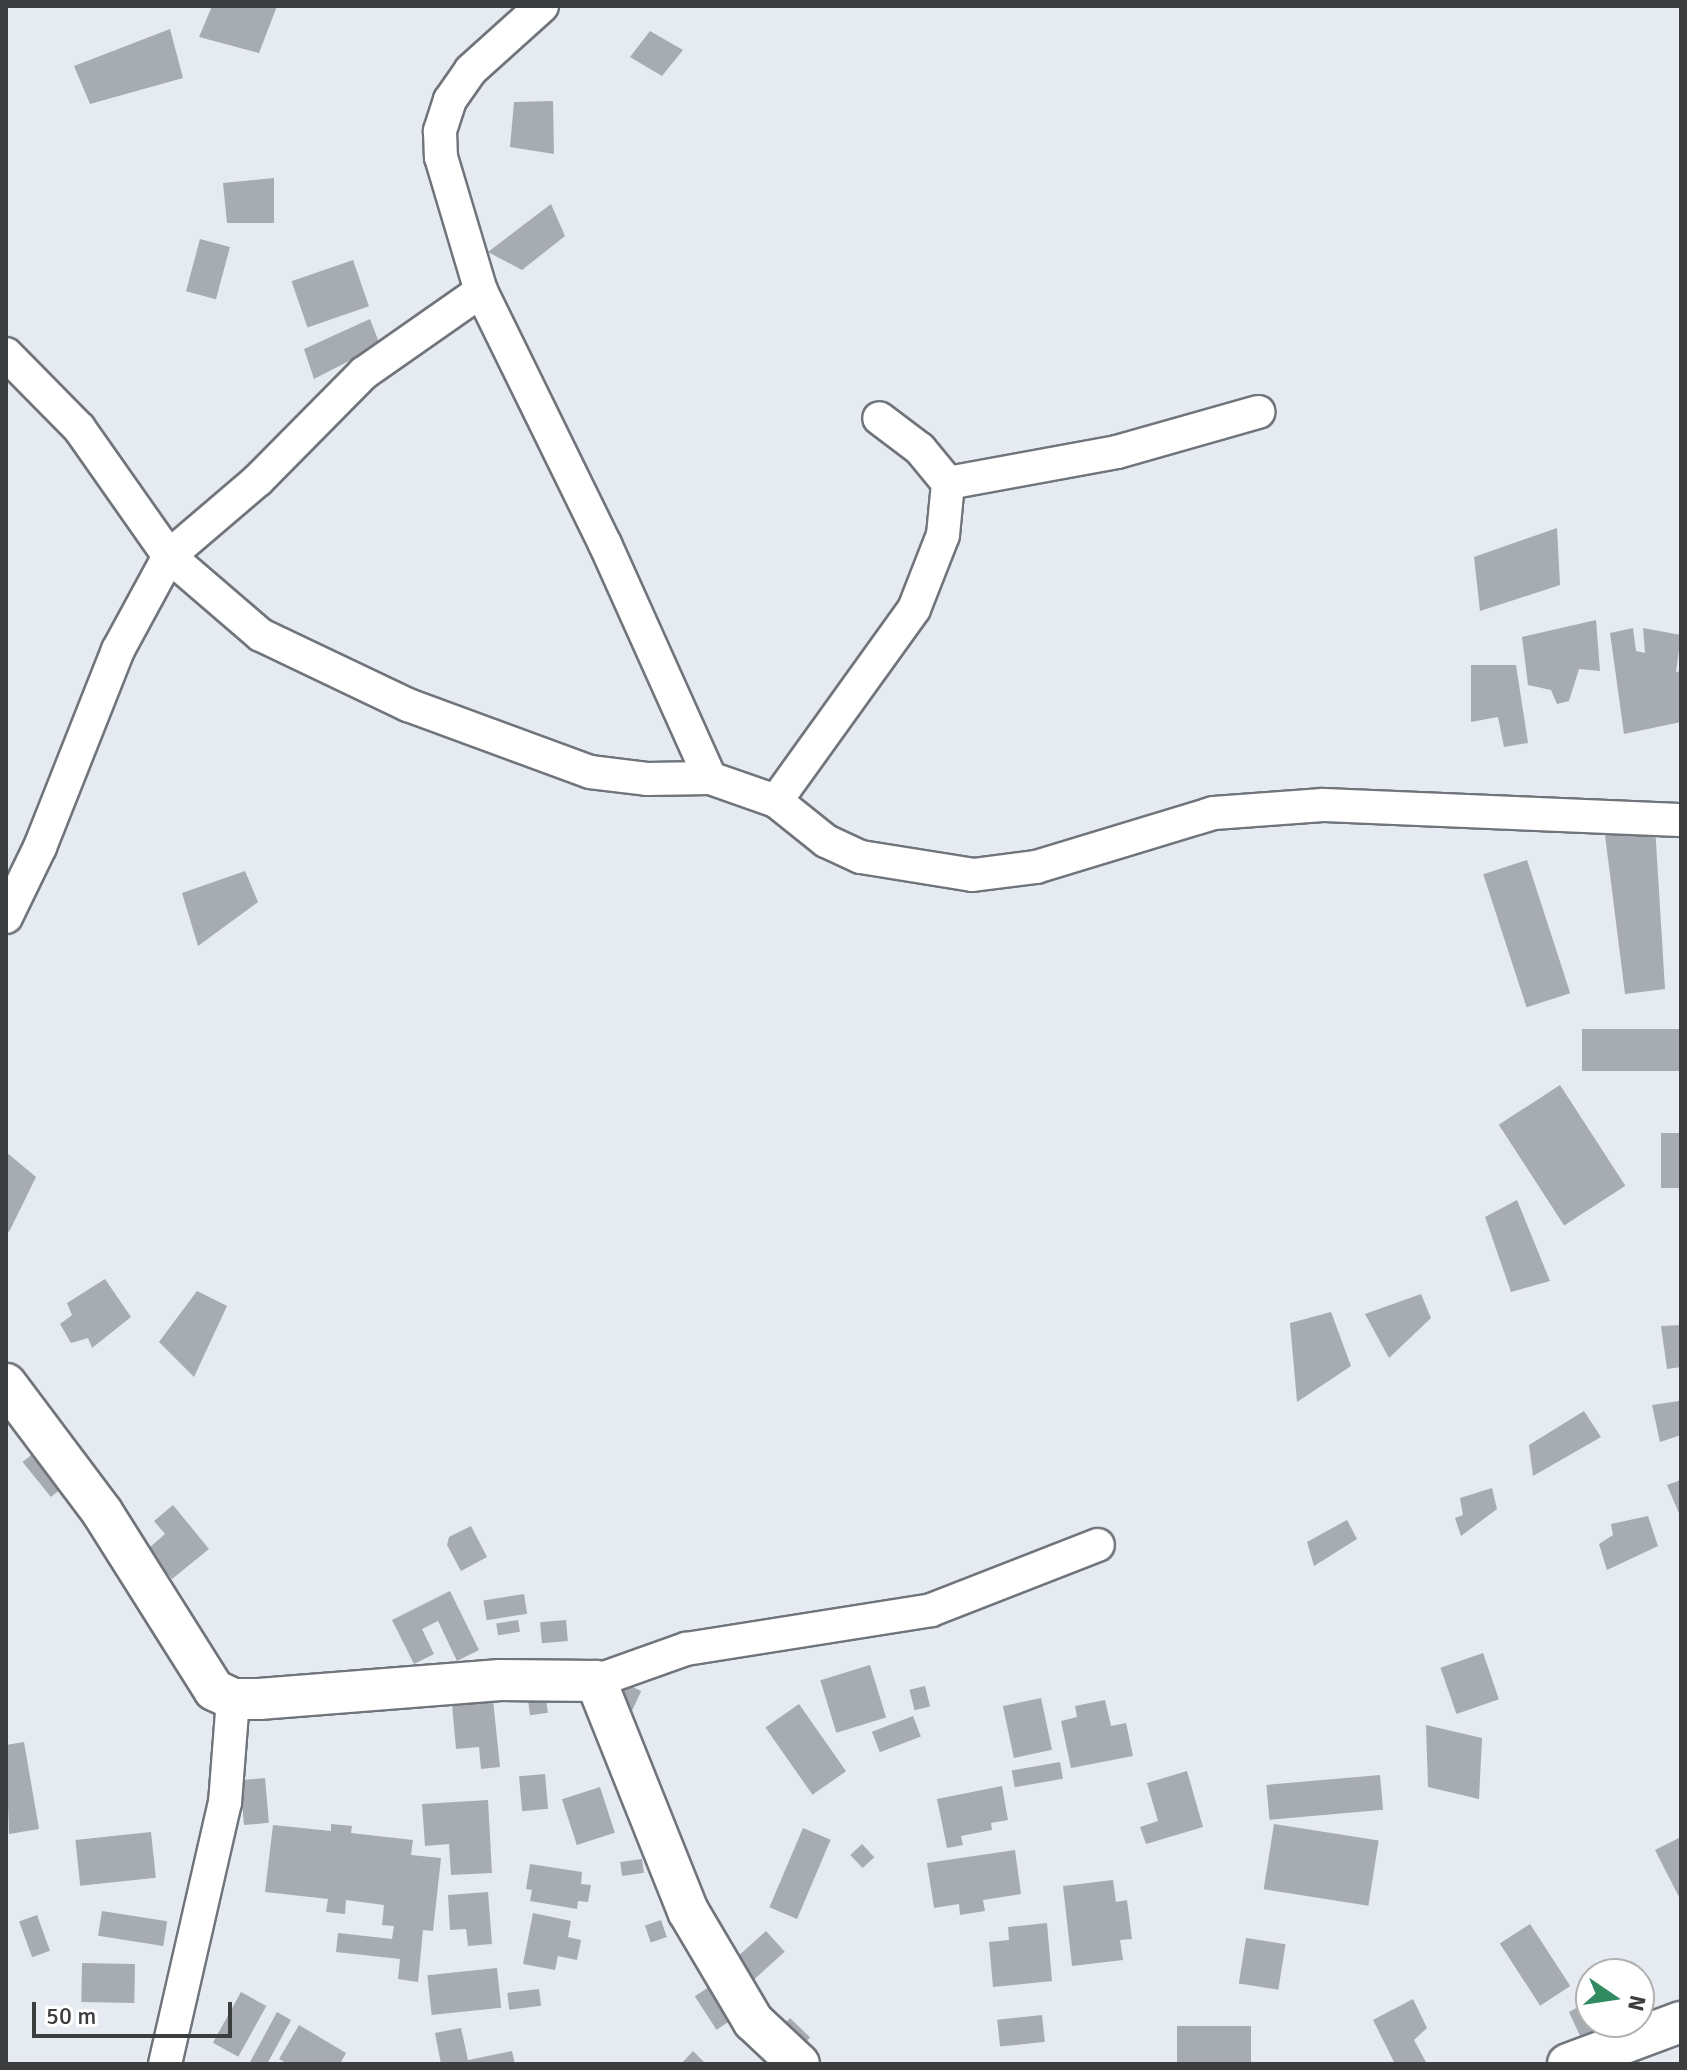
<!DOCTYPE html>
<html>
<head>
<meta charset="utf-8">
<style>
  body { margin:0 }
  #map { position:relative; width:1687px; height:2070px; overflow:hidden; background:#e5ebf1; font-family:Signika,sans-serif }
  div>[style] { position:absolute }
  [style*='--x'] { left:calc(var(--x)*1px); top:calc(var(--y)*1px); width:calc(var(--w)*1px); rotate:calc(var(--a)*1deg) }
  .building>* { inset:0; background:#a7acb2; transform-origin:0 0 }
  .roads { filter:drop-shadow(2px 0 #70757b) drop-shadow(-2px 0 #70757b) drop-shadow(0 2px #70757b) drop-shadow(0 -2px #70757b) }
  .minor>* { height:32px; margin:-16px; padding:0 16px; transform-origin:16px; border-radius:16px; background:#fff }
  .tertiary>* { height:40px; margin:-20px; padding:0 20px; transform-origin:20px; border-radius:20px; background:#fff }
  span { translate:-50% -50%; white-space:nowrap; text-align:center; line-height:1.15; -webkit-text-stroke:8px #fff; paint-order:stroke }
  .frame { position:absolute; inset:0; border:8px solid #3b3d3f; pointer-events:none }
  .north { position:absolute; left:1575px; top:1958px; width:80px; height:80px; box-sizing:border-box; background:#fff; border:2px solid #b1b1b2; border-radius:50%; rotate:103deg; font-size:22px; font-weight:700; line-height:32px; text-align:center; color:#3b3d3f }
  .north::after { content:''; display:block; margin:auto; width:28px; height:36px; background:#318a60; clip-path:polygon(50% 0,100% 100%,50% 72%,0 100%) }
  .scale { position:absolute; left:32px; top:2002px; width:200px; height:36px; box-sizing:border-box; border:4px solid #3b3d3f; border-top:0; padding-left:10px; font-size:24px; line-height:28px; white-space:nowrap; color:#3b3d3f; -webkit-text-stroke:6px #fff; paint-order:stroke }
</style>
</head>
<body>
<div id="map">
  <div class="building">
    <div style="clip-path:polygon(212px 6px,277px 6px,259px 53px,199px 37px)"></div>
    <div style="clip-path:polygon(170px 29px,183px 78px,90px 104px,74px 66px)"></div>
    <div style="clip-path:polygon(650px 31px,683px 50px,662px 76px,630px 57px)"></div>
    <div style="clip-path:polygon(553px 101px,554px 154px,510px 147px,514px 102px)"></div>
    <div style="clip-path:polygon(274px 178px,274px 223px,227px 223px,223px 183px)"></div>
    <div style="clip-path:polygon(551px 204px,565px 236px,522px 270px,488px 252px)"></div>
    <div style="left:200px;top:239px;width:31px;height:54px;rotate:15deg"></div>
    <div style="left:353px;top:260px;width:49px;height:65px;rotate:71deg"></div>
    <div style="clip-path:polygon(370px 319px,380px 345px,314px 379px,304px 349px)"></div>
    <div style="clip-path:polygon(1557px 528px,1560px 585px,1480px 611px,1474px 557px)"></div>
    <div style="clip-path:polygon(1596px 620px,1600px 671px,1579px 669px,1569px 701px,1557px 704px,1551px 690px,1528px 685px,1522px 637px)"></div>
    <div style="clip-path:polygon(1633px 628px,1636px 651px,1645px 653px,1643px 628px,1681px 635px,1676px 672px,1681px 671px,1681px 722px,1624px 734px,1610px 633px)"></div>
    <div style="clip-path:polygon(1471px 665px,1516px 665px,1528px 743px,1504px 747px,1498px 717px,1471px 722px)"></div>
    <div style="clip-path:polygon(1655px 826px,1665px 989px,1625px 994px,1604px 827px)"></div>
    <div style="left:1527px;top:860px;width:140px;height:46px;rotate:72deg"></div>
    <div style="clip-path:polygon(245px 871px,258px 902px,198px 946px,182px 893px)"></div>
    <div style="left:1582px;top:1029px;width:99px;height:42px"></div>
    <div style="left:1560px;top:1085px;width:120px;height:73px;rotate:57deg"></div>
    <div style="left:1661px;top:1133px;width:20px;height:55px"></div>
    <div style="clip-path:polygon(6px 1152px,36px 1177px,9px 1232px,6px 1230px)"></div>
    <div style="clip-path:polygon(1517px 1200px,1550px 1281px,1511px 1292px,1485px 1217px)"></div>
    <div style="clip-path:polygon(105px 1279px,131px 1317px,92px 1348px,88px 1338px,71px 1343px,60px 1324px,72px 1315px,67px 1303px)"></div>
    <div style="clip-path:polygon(197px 1291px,227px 1306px,194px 1377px,159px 1342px)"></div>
    <div style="clip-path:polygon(1421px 1294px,1431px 1318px,1389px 1358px,1365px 1314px)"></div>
    <div style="clip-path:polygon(1331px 1312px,1351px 1366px,1297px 1402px,1290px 1323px)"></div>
    <div style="clip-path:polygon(1681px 1325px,1681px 1367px,1667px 1369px,1661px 1326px)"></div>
    <div style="clip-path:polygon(1679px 1401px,1681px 1435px,1660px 1442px,1652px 1405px)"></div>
    <div style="clip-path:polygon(1584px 1411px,1601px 1437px,1533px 1476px,1529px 1445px)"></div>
    <div style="left:35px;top:1452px;width:45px;height:16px;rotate:51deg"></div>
    <div style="clip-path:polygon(1681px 1480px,1681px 1518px,1667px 1485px)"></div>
    <div style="clip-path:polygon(1492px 1488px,1497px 1509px,1461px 1536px,1455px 1518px,1463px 1515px,1460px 1498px)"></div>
    <div style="clip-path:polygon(173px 1505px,209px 1549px,172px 1579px,148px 1549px,165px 1534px,154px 1521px)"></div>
    <div style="clip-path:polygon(1648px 1516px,1658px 1546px,1607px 1570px,1599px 1544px,1613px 1535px,1611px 1524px)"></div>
    <div style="clip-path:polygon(1347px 1520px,1357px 1539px,1314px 1566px,1307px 1542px)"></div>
    <div style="clip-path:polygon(471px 1526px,487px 1557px,461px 1571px,447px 1545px,449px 1537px)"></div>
    <div style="clip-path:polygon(450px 1591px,479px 1650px,457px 1661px,438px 1621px,422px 1629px,434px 1654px,414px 1664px,392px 1620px)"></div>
    <div style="left:524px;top:1594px;width:20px;height:41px;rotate:81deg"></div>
    <div style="left:518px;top:1620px;width:12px;height:22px;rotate:81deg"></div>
    <div style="left:566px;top:1620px;width:21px;height:26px;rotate:85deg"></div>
    <div style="left:1483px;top:1653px;width:49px;height:45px;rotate:71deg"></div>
    <div style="left:870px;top:1665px;width:55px;height:52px;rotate:73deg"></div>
    <div style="left:624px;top:1683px;width:19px;height:33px;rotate:25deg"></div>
    <div style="left:925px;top:1686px;width:21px;height:16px;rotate:76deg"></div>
    <div style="left:545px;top:1692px;width:21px;height:18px;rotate:82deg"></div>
    <div style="left:1041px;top:1698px;width:53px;height:39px;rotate:78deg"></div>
    <div style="clip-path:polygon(493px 1700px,500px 1767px,481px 1769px,479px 1747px,456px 1749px,452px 1704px)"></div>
    <div style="clip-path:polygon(1105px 1700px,1111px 1726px,1126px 1723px,1133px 1756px,1071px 1768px,1061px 1721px,1077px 1717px,1075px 1706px)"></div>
    <div style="left:799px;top:1704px;width:82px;height:41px;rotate:55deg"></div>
    <div style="left:913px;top:1716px;width:22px;height:44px;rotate:69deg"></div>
    <div style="clip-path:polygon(1426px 1725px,1482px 1738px,1479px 1799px,1428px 1787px)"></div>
    <div style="clip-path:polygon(24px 1742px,39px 1829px,9px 1834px,6px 1745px)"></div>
    <div style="left:1060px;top:1762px;width:17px;height:49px;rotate:80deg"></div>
    <div style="clip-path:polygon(1187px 1771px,1203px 1827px,1146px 1844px,1140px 1827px,1158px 1821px,1147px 1783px)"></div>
    <div style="left:545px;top:1774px;width:35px;height:26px;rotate:85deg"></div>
    <div style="left:1380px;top:1775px;width:35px;height:114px;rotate:85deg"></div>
    <div style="left:265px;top:1778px;width:45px;height:25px;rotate:85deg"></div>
    <div style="clip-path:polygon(1002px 1786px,1008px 1820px,991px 1823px,992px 1830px,961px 1836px,963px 1845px,947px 1848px,937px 1799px)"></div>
    <div style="left:600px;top:1787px;width:48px;height:40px;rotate:72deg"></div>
    <div style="clip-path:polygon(488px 1800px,492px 1873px,451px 1875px,449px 1844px,425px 1846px,422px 1804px)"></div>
    <div style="clip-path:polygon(331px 1824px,352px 1826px,351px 1833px,413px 1840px,411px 1855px,441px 1858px,433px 1931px,423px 1930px,418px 1982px,398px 1979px,400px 1959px,336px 1952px,338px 1933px,392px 1939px,394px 1926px,382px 1925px,384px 1905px,346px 1900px,345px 1914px,326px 1912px,328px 1899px,265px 1892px,273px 1825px,331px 1831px)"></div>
    <div style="left:1274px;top:1824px;width:106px;height:66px;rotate:9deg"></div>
    <div style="left:803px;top:1828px;width:30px;height:86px;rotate:23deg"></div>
    <div style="left:151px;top:1832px;width:46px;height:76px;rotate:84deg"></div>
    <div style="clip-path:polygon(1681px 1837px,1681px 1896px,1679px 1897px,1655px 1850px)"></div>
    <div style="left:862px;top:1844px;width:18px;height:16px;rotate:47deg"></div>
    <div style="clip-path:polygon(1015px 1850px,1021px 1894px,983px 1900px,985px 1911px,960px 1915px,959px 1904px,934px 1908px,927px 1863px)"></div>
    <div style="left:642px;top:1859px;width:14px;height:22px;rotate:82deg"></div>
    <div style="clip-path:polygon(530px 1864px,582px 1872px,581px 1884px,591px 1885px,588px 1902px,578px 1901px,577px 1909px,530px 1901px,532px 1890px,526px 1889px)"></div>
    <div style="clip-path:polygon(1113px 1880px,1116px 1902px,1127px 1900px,1132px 1939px,1120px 1940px,1123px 1960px,1072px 1966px,1063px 1886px)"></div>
    <div style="clip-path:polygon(488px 1892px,492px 1944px,468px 1946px,466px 1929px,450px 1930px,448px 1895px)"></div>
    <div style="left:102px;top:1911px;width:66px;height:25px;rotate:9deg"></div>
    <div style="clip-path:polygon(533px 1913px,571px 1921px,568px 1937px,581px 1940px,577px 1960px,558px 1956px,555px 1970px,523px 1964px)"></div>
    <div style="left:37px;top:1915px;width:38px;height:19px;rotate:70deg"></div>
    <div style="left:661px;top:1920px;width:18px;height:17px;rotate:71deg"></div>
    <div style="clip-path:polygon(1047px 1923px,1052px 1981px,993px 1987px,989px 1942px,1009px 1940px,1008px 1927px)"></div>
    <div style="left:1530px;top:1924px;width:74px;height:36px;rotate:57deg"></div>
    <div style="left:766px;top:1931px;width:28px;height:54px;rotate:48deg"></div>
    <div style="left:1246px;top:1938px;width:40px;height:46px;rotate:9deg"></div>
    <div style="left:82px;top:1963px;width:53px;height:39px;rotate:1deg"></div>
    <div style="left:497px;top:1968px;width:40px;height:70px;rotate:84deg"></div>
    <div style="left:709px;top:1987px;width:40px;height:17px;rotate:57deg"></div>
    <div style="left:539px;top:1989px;width:17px;height:32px;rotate:83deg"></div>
    <div style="left:241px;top:1992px;width:29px;height:58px;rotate:29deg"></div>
    <div style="clip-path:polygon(1413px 1999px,1427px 2028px,1414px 2040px,1427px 2064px,1395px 2064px,1373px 2020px)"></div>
    <div style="clip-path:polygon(1591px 2000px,1591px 2022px,1608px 2022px,1581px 2038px,1569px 2012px)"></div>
    <div style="clip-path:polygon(277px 2012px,291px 2020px,267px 2064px,249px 2064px)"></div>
    <div style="left:1042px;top:2015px;width:27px;height:45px;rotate:84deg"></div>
    <div style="left:790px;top:2018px;width:28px;height:16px;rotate:44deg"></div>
    <div style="clip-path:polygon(299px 2025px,346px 2053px,340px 2064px,288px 2064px,279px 2059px)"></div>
    <div style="left:1251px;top:2026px;width:38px;height:74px;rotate:90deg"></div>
    <div style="clip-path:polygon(461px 2028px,468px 2060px,512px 2051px,515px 2064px,441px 2064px,435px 2033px)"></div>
    <div style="clip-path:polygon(693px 2051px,706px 2064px,681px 2064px)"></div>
  </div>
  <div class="roads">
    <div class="minor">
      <div style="--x:542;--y:6;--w:96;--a:138"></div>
      <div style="--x:471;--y:70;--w:37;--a:125"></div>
      <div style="--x:450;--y:100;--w:33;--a:108"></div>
      <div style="--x:440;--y:131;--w:26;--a:88"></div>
      <div style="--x:441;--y:157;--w:140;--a:73.4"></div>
      <div style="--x:481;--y:291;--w:282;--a:63.9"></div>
      <div style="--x:605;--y:544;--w:256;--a:65.8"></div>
      <div style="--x:6;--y:354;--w:104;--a:45.4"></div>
      <div style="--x:79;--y:428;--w:156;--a:54.9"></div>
      <div style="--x:169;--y:556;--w:121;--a:40.7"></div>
      <div style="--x:261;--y:635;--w:163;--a:25.5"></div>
      <div style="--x:408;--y:705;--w:194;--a:20.2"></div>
      <div style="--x:590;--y:772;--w:57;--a:7"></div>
      <div style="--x:647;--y:779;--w:63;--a:-0.9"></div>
      <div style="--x:710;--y:778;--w:70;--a:19.2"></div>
      <div style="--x:776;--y:801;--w:64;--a:38.7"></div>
      <div style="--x:826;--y:841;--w:38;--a:25"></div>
      <div style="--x:861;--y:857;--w:113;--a:9.1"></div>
      <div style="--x:973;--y:875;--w:64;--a:-7.2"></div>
      <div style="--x:1036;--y:867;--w:186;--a:-16.9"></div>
      <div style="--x:1214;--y:813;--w:109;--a:-4.2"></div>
      <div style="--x:1323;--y:805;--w:358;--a:2.4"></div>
      <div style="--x:948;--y:483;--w:172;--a:-10.4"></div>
      <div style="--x:1117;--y:452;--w:147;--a:-15.8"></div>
      <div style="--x:776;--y:801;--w:236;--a:-54.3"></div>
      <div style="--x:914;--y:609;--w:79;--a:-68.6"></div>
      <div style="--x:943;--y:535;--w:52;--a:-84.5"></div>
      <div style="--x:948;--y:483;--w:44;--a:-129.5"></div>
      <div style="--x:920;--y:449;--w:51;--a:-142.9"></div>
      <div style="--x:6;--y:917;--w:78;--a:-64.1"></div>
      <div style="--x:40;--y:847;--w:212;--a:-68.4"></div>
      <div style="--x:118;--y:650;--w:107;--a:-61.5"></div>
      <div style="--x:169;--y:556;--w:117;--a:-40.5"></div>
      <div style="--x:258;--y:480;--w:151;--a:-45.3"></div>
      <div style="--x:364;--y:373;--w:143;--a:-35"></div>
      <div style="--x:596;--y:1681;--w:96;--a:-19.6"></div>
      <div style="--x:686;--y:1649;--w:248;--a:-9"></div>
      <div style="--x:931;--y:1610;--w:179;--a:-21.3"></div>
      <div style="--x:165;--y:2064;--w:268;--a:-77.1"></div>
      <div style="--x:225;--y:1803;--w:104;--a:-85.6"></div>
    </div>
    <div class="tertiary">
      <div style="--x:6;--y:1384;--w:160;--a:53.1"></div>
      <div style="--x:102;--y:1512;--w:210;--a:57.8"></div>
      <div style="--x:214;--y:1690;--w:21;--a:25"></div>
      <div style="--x:233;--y:1699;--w:26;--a:0"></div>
      <div style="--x:259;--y:1699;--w:242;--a:-4.5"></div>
      <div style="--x:500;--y:1680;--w:96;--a:0.6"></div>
      <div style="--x:596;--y:1681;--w:248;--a:68.2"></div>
      <div style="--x:688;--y:1911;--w:128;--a:59.4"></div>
      <div style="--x:753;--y:2021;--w:63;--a:43.1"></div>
      <div style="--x:1568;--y:2064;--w:121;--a:-20.4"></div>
    </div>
  </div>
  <div class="frame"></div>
  <div class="north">N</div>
  <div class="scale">50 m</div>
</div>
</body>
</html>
